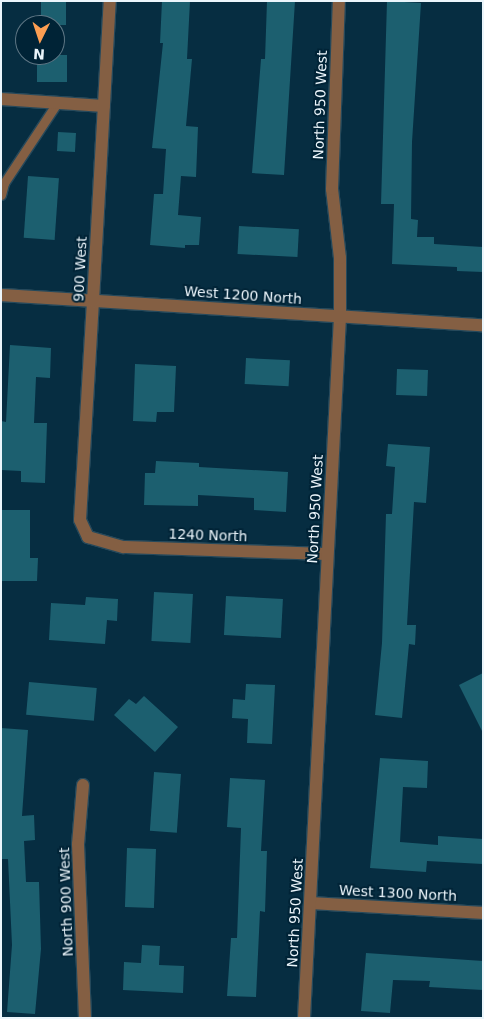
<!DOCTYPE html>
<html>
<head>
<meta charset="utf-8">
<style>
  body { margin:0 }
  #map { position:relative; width:484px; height:1019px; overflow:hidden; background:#062d41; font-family:"DejaVu Sans",sans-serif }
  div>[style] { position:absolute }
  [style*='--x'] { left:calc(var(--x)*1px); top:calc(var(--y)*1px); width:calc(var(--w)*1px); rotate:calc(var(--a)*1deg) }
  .building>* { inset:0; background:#1c5f6f; transform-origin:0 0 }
  .roads { filter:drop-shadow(1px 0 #26495b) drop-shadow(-1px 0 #26495b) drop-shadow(0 1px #26495b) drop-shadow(0 -1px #26495b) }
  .service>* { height:9px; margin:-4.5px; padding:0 4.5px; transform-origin:4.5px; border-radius:4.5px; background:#845f43 }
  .minor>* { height:12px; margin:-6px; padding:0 6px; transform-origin:6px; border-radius:6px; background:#845f43 }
  .tertiary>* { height:12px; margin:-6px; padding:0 6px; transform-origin:6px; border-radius:6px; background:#845f43 }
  span { translate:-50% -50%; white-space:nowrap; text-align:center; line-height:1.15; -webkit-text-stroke:4px #002336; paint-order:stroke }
  .street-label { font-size:14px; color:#ebf5fb }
  .frame { position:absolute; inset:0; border:2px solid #ebf5fb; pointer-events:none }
  .north { position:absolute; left:15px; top:15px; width:50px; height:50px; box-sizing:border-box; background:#002336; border:1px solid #5e7785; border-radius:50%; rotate:184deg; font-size:14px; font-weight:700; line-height:20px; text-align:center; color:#ebf5fb }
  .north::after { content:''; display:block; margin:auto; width:18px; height:22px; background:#fc9e52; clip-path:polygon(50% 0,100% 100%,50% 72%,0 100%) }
</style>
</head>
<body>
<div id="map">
  <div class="building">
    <div style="left:41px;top:1px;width:25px;height:24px"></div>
    <div style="clip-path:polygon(162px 1px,190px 1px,187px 59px,192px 59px,186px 126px,198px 127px,196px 177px,181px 176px,178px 215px,201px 217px,199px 245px,185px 245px,185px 248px,150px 245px,154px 194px,163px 194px,166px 149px,152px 148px,163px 43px,160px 43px)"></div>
    <div style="clip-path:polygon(267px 1px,295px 1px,284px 175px,252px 173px,261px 59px,265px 59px)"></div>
    <div style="clip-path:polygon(387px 1px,421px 3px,412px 142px,411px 219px,418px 220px,417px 237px,434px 237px,434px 244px,483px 247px,483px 272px,457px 271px,457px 267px,392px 264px,394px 204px,381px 204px)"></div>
    <div style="left:37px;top:55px;width:30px;height:27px"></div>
    <div style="left:58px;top:132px;width:18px;height:19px;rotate:3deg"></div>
    <div style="left:28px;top:176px;width:31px;height:62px;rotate:4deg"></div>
    <div style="left:239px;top:226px;width:60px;height:28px;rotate:3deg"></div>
    <div style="clip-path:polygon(10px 345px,51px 348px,50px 378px,36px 377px,34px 423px,47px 423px,45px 483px,21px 482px,21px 471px,1px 470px,1px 421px,6px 422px)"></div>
    <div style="left:246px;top:358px;width:44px;height:26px;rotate:3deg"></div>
    <div style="clip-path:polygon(135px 364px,176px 366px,174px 412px,157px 412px,156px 422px,133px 421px)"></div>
    <div style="left:397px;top:369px;width:31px;height:26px;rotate:2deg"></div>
    <div style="clip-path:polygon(388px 444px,430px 447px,426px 503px,414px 502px,407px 625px,416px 625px,415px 645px,409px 644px,402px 718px,375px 715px,382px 643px,386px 514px,392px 514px,395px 467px,386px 466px)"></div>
    <div style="clip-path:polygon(156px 461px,199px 463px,199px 467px,288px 472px,286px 512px,254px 510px,254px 498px,198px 495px,198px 506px,144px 505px,145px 473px,155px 473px)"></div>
    <div style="clip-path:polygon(1px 510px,30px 510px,30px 558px,38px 558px,37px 581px,1px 581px)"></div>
    <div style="left:154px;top:592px;width:39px;height:49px;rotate:3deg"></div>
    <div style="left:226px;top:596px;width:57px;height:39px;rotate:3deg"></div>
    <div style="clip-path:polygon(86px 597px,118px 599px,117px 621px,107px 620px,105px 644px,49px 640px,51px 603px,85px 605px)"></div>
    <div style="clip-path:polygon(483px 673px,483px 733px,459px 685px)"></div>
    <div style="left:29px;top:682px;width:68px;height:33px;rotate:5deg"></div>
    <div style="clip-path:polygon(246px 684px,275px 685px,272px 744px,247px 743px,248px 719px,232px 718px,233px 699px,245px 700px)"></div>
    <div style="clip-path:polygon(144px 696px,178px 727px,155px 752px,114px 715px,129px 699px,136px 704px)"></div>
    <div style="clip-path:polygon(1px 728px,28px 730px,22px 816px,34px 815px,35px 840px,24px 841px,26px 882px,39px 882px,41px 949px,35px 1014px,7px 1012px,12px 945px,8px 859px,1px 859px)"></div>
    <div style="clip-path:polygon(380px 758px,428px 761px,427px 788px,403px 787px,400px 842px,438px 845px,438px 836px,483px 839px,483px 864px,427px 861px,426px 872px,370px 868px)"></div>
    <div style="left:154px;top:772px;width:27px;height:59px;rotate:4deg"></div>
    <div style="clip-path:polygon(230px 778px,265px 780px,261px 851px,267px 851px,265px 912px,260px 911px,256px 997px,227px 996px,231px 938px,237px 938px,241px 828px,227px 827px)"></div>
    <div style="left:127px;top:848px;width:29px;height:59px;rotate:2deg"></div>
    <div style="clip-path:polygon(142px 945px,160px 946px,159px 965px,184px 966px,183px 993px,123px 990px,124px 962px,141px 963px)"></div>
    <div style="clip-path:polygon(366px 953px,483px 961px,483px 990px,429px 987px,430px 981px,393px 980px,390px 1013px,361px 1011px)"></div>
  </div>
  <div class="roads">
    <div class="service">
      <div style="--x:1;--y:195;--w:12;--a:-76"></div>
      <div style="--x:4;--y:183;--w:96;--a:-56.5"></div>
    </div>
    <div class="minor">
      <div style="--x:1;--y:99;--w:103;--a:3.9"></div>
      <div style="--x:93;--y:301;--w:219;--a:93.4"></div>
      <div style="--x:80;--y:520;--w:19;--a:65"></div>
      <div style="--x:88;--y:537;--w:37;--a:16"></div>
      <div style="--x:124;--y:547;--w:203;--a:2"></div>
      <div style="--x:83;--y:785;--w:59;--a:94.8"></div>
      <div style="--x:78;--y:844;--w:174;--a:87.7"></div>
      <div style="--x:312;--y:903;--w:171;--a:3.3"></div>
      <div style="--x:304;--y:1018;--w:703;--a:-87.06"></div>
      <div style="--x:340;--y:316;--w:58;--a:-90"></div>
      <div style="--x:340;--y:258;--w:69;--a:-96.6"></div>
      <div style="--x:332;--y:189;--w:188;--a:-87.9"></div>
    </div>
    <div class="tertiary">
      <div style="--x:1;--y:295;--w:483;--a:3.6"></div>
      <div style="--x:93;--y:301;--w:300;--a:-86.8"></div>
    </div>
  </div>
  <div class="street-label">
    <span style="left:320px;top:105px;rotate:-88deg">North 950 West</span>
    <span style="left:80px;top:269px;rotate:-87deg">900 West</span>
    <span style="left:243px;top:295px;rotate:4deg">West 1200 North</span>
    <span style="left:315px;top:509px;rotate:-87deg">North 950 West</span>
    <span style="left:208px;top:535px;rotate:2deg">1240 North</span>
    <span style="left:398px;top:893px;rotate:3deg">West 1300 North</span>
    <span style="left:66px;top:902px;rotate:-92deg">North 900 West</span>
    <span style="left:295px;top:913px;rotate:-87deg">North 950 West</span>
  </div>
  <div class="frame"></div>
  <div class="north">N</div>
</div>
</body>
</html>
